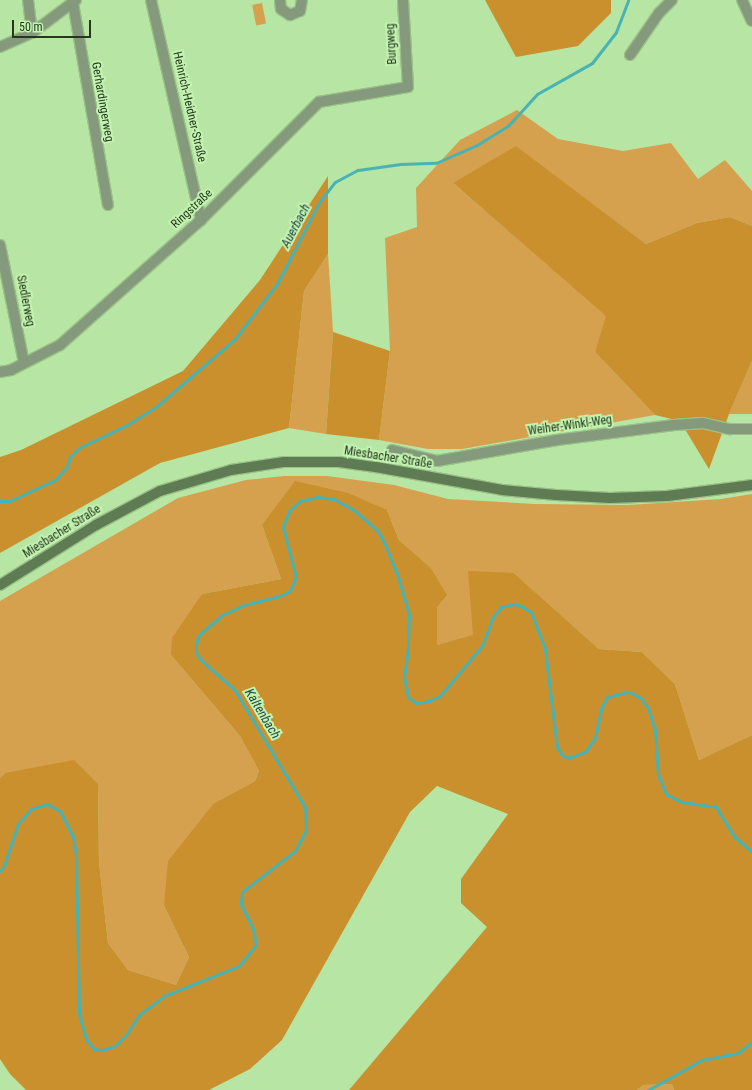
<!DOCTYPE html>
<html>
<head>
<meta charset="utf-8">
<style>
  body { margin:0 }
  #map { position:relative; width:752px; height:1090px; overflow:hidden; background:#b7e5a3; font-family:"Roboto Condensed",sans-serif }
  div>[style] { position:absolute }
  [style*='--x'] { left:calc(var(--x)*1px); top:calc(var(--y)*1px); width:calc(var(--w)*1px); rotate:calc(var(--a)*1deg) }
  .green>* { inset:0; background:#d5a14e; transform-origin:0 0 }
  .forest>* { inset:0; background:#ca902d }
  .stream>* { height:3px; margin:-1.5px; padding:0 1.5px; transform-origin:1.5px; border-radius:1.5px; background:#47b3b5 }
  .roads { filter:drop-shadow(1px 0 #9ac288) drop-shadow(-1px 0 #9ac288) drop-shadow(0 1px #9ac288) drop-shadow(0 -1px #9ac288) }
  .street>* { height:10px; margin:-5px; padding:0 5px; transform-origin:5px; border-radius:5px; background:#85997d }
  .secondary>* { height:10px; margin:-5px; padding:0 5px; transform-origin:5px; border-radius:5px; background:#5f7b53 }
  span { translate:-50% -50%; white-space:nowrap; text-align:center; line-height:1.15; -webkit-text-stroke:4px #c3f3b0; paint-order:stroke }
  .street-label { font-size:12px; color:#25381d }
  .water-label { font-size:13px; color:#264748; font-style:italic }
  .scale { position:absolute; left:12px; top:20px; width:79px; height:18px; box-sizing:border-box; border:2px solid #25381d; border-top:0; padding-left:5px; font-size:12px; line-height:14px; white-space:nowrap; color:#25381d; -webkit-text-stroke:3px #c3f3b0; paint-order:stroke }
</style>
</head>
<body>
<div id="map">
  <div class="green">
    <div style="left:262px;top:3px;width:21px;height:10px;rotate:79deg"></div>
    <div style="clip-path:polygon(517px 110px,558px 139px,623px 151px,671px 143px,698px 179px,725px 160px,752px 191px,752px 226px,730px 217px,697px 223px,646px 244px,516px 147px,454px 184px,607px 316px,595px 352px,655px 415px,462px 449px,428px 449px,379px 440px,390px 351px,385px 238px,417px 227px,416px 188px,460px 140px)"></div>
    <div style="clip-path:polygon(328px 254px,333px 332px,326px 434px,289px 428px,304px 291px)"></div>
    <div style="clip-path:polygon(752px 361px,752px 414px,729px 414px)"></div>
    <div style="clip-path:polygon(284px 476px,327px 476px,394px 485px,448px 499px,535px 504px,628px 505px,721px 499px,752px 494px,752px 735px,699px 760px,675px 684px,642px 652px,599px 649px,514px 573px,473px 636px,437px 645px,437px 607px,430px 567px,399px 540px,387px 510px,262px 525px,281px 579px,202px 594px,171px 655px,240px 736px,259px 771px,255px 781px,214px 803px,164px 906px,189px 957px,176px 985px,128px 970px,108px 943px,99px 862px,98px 784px,5px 773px,0 778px,0 601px,178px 498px,246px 480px)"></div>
    <div style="clip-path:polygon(672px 1084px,674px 1090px,637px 1090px,643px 1085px)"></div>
  </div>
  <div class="forest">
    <div style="clip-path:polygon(485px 0,611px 0,611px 13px,578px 46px,516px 57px)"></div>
    <div style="clip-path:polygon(516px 146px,646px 244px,697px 223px,730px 217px,752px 226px,752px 361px,729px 414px,709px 469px,680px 421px,655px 415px,595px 352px,606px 316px,453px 183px)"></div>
    <div style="clip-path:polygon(328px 176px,328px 254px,304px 291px,289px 428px,160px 463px,0 553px,0 457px,21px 450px,183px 371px,260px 280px)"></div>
    <div style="clip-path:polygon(333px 332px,390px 351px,379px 440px,326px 434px)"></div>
    <div style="clip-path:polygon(295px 481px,348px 493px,387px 510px,399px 540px,430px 567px,447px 595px,437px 607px,437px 645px,473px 635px,468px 571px,514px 573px,599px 649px,642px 652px,675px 684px,699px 760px,752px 735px,752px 1090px,674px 1090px,672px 1084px,643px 1085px,637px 1090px,349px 1090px,487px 927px,461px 903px,461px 879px,508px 814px,437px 786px,410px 812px,282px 1040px,250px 1069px,209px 1090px,26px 1090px,10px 1074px,0 1059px,0 778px,5px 773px,74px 760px,98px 784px,99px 862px,108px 943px,128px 970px,176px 985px,189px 957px,164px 906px,168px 861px,214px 803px,255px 781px,259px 771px,240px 736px,171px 655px,172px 638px,202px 594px,281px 579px,262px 525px)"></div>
  </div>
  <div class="stream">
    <div style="--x:0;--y:501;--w:10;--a:0"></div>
    <div style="--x:10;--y:501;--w:50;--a:-25"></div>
    <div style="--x:55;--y:480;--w:18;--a:-47"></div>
    <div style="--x:67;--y:467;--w:10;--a:-73"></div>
    <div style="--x:70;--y:457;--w:13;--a:-45"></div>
    <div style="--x:79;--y:448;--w:53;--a:-25.6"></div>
    <div style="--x:127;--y:425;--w:34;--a:-32"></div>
    <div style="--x:156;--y:407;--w:104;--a:-40.7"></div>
    <div style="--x:235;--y:339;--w:69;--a:-52.6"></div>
    <div style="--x:277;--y:284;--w:93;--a:-62.6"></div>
    <div style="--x:320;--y:201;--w:24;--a:-52"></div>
    <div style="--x:335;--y:182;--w:26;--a:-28"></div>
    <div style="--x:358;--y:170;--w:43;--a:-7.9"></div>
    <div style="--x:401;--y:164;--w:35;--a:-2"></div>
    <div style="--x:436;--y:163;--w:45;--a:-23.7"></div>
    <div style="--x:477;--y:145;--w:36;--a:-32"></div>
    <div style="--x:508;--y:126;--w:43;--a:-47.8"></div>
    <div style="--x:537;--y:94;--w:63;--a:-29.4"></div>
    <div style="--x:592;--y:63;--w:39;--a:-52"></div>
    <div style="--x:616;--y:32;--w:34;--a:-69"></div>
    <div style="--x:0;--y:871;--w:6;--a:-51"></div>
    <div style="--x:4;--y:866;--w:44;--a:-71.6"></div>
    <div style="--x:18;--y:824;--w:20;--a:-49"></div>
    <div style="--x:31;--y:809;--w:17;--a:-17"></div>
    <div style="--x:47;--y:804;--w:15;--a:28"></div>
    <div style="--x:60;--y:811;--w:28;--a:63"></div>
    <div style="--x:73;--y:836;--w:18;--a:81"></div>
    <div style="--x:76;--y:854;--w:160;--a:88.9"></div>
    <div style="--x:79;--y:1014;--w:26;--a:74"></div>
    <div style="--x:86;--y:1039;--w:13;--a:51"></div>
    <div style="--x:94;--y:1049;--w:8;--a:7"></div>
    <div style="--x:102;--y:1050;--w:14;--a:-17"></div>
    <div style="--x:115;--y:1046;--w:16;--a:-45"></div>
    <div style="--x:126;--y:1035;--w:24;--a:-57"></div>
    <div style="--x:139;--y:1015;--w:31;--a:-37"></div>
    <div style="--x:164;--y:996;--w:81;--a:-21.8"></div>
    <div style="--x:239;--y:966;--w:27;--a:-51"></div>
    <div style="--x:256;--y:945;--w:17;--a:-100"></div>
    <div style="--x:253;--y:928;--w:27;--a:-117"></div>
    <div style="--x:241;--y:904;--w:12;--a:-85"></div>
    <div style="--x:242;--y:892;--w:67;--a:-37.7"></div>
    <div style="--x:295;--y:851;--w:24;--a:-62"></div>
    <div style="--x:306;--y:830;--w:23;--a:-92"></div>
    <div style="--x:305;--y:807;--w:136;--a:-120.9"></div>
    <div style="--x:235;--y:690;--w:44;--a:-138.7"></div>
    <div style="--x:202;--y:661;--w:10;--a:-127"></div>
    <div style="--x:196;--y:653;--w:8;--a:-90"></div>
    <div style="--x:196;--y:645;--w:9;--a:-77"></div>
    <div style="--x:198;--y:636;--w:32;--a:-41"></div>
    <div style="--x:222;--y:615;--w:24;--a:-24"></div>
    <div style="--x:244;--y:605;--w:37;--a:-14"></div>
    <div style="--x:280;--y:596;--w:11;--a:-27"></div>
    <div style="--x:290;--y:591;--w:15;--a:-67"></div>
    <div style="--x:296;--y:577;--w:52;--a:-104.6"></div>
    <div style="--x:283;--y:527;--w:17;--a:-69"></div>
    <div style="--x:289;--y:511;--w:15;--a:-42"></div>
    <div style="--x:300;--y:501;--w:18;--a:-13"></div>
    <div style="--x:318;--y:497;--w:16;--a:7"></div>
    <div style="--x:334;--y:499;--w:23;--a:29"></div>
    <div style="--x:354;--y:510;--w:32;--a:41"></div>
    <div style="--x:378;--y:531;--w:15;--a:62"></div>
    <div style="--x:385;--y:544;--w:31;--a:68"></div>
    <div style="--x:397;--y:573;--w:43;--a:73.7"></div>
    <div style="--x:409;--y:614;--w:35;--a:92"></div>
    <div style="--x:408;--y:649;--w:27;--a:98"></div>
    <div style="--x:404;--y:676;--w:21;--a:79"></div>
    <div style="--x:408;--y:697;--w:10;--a:37"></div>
    <div style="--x:416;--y:703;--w:13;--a:-9"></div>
    <div style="--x:429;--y:701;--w:12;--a:-24"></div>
    <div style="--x:440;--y:696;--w:65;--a:-50"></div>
    <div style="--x:482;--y:646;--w:31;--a:-69"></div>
    <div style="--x:493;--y:617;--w:13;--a:-51"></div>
    <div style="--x:501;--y:607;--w:13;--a:-13"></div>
    <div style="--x:514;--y:604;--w:9;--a:18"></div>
    <div style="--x:523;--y:607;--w:9;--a:32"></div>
    <div style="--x:531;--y:612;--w:40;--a:69"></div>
    <div style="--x:545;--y:649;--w:99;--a:83"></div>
    <div style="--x:557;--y:747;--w:9;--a:58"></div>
    <div style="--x:562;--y:755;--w:8;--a:23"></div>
    <div style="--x:569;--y:758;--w:17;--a:-21"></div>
    <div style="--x:585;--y:752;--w:17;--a:-54"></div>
    <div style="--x:595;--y:738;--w:30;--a:-78"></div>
    <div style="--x:601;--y:709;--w:13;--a:-63"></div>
    <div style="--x:607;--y:697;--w:23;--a:-13"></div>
    <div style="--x:629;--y:692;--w:13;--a:27"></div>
    <div style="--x:641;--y:698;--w:12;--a:55"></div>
    <div style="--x:648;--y:708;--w:23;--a:72"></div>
    <div style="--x:655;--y:730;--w:44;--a:86.1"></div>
    <div style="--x:658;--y:774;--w:22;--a:68"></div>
    <div style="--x:666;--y:794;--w:18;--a:27"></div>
    <div style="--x:682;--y:802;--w:34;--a:8"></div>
    <div style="--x:716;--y:807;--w:36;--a:58"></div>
    <div style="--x:735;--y:837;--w:23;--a:41"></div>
    <div style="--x:648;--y:1090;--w:62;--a:-29.1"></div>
    <div style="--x:702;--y:1060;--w:37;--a:-11"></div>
    <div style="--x:738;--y:1053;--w:18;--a:-38"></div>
  </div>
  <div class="roads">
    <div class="street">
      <div style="--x:28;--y:0;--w:33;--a:83"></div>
      <div style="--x:151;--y:0;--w:226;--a:77.2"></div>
      <div style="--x:280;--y:0;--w:9;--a:84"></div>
      <div style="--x:281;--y:9;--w:11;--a:34"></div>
      <div style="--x:290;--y:15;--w:11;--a:-22"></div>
      <div style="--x:300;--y:11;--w:11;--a:-80"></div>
      <div style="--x:742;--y:0;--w:23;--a:65"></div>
      <div style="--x:73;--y:3;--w:205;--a:80.2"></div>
      <div style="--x:0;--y:47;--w:35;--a:-24"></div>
      <div style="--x:32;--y:33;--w:55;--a:-36.9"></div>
      <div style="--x:630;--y:55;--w:51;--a:-55.4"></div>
      <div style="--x:659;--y:13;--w:18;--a:-45"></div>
      <div style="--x:0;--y:245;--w:120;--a:78.5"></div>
      <div style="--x:0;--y:372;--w:11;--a:-10"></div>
      <div style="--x:11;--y:370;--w:55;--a:-27"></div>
      <div style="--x:60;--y:345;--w:188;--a:-41.6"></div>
      <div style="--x:201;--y:220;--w:167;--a:-45"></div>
      <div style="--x:319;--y:102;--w:90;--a:-9.6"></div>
      <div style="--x:408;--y:87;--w:87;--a:-93.3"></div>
      <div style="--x:392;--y:450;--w:46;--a:13.7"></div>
      <div style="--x:437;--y:461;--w:122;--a:-9.9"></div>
      <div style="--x:557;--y:440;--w:118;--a:-7.3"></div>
      <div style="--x:674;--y:425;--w:29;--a:-4"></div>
      <div style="--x:703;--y:423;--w:28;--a:13"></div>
      <div style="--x:730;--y:429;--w:22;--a:0"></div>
    </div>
    <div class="secondary">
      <div style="--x:0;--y:585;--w:113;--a:-32"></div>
      <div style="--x:96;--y:525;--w:72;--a:-28"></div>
      <div style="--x:160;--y:491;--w:74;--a:-16.5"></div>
      <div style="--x:231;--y:470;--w:54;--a:-8.6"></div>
      <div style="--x:284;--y:462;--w:55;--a:0"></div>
      <div style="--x:339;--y:462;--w:37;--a:8"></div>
      <div style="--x:376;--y:467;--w:128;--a:10.3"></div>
      <div style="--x:502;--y:490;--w:54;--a:5.3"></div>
      <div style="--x:556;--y:495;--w:54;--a:3.2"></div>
      <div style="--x:610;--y:498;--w:57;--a:-2"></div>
      <div style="--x:667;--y:496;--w:86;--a:-7.4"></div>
    </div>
  </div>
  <div class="street-label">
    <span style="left:392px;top:44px;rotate:-93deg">Burgweg</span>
    <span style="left:102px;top:102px;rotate:80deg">Gerhardingerweg</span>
    <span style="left:189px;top:107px;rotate:77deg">Heinrich-Heidner-Straße</span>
    <span style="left:192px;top:209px;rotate:-43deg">Ringstraße</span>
    <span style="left:25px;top:301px;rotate:79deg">Siedlerweg</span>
    <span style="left:570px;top:426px;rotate:-8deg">Weiher-Winkl-Weg</span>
    <span style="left:388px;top:458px;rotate:9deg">Miesbacher Straße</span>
    <span style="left:62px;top:532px;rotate:-32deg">Miesbacher Straße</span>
  </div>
  <div class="water-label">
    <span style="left:296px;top:226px;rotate:-62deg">Auerbach</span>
    <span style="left:262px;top:714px;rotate:59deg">Kaltenbach</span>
  </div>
  <div class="scale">50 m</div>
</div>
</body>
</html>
